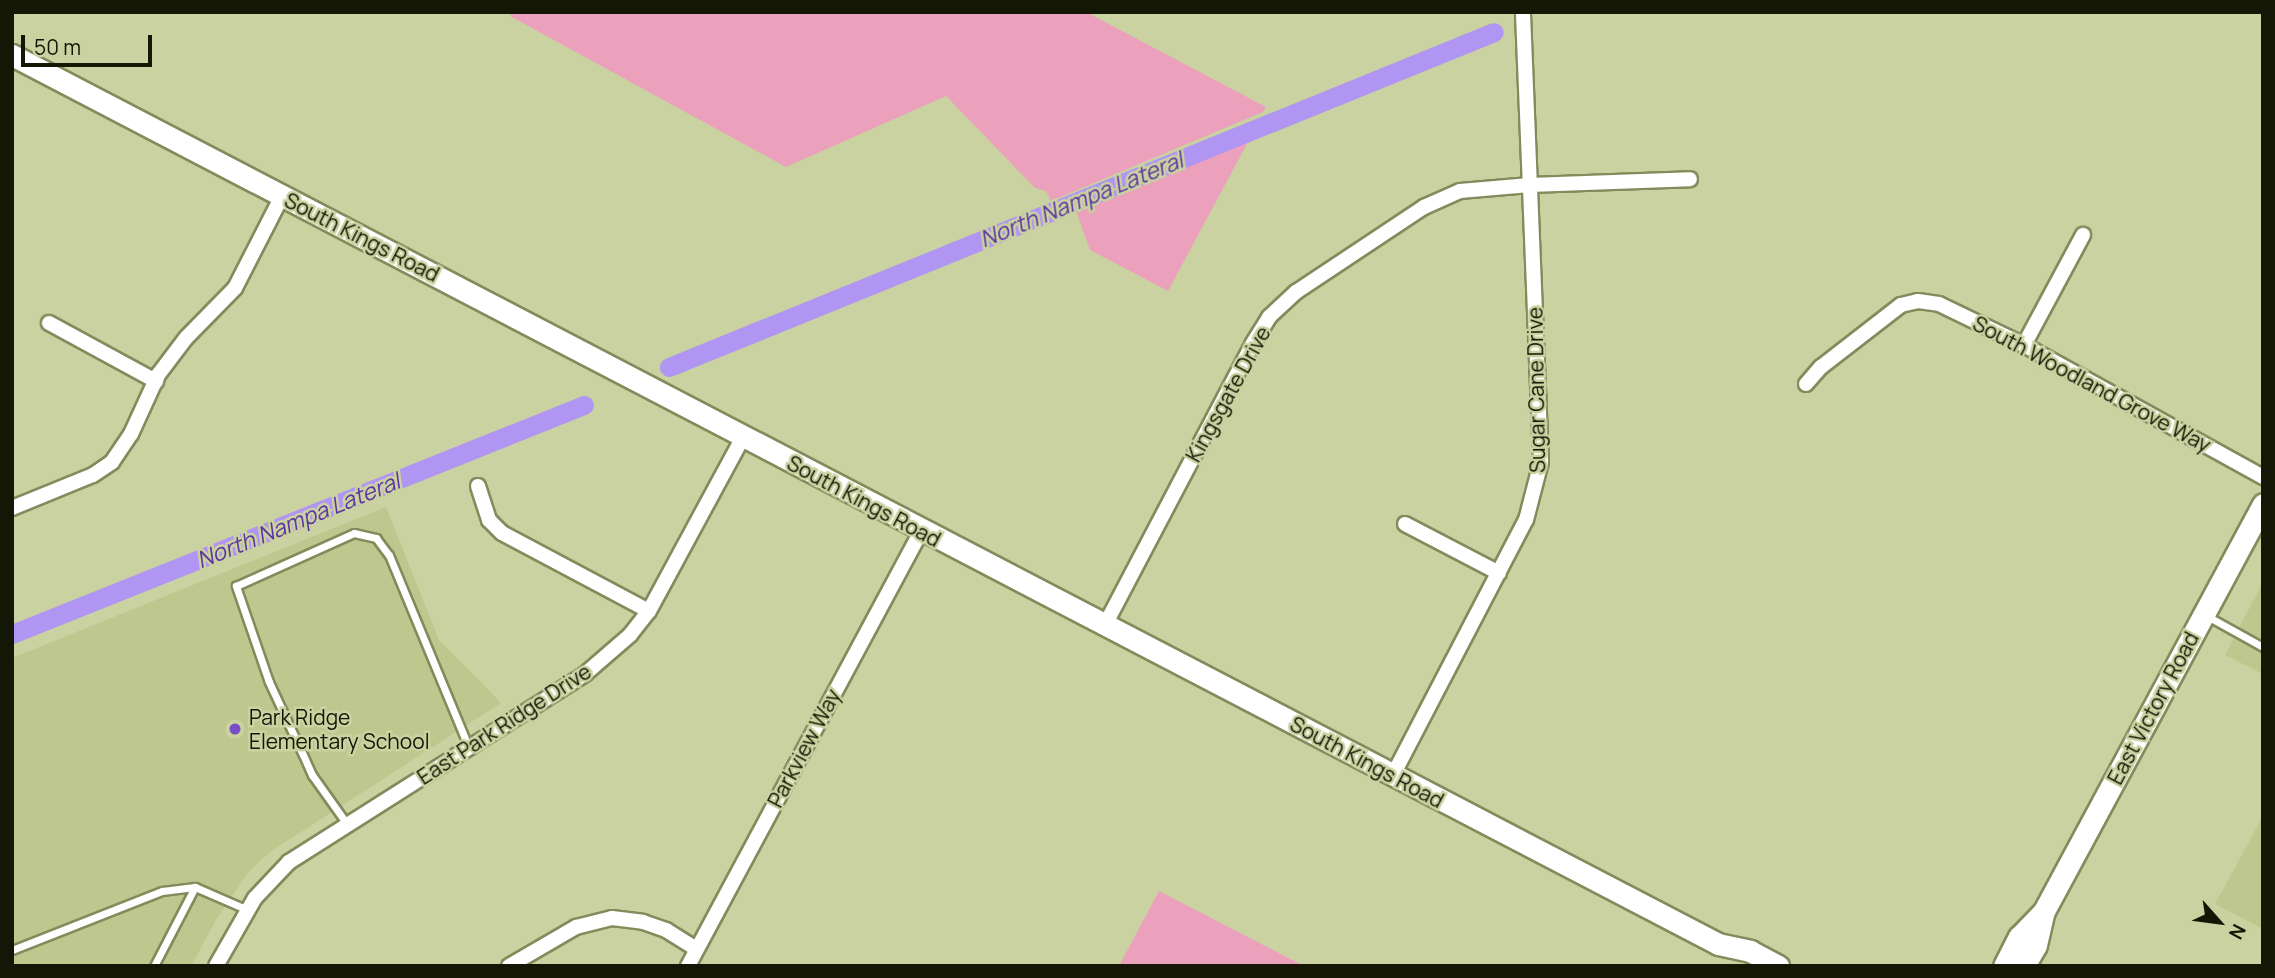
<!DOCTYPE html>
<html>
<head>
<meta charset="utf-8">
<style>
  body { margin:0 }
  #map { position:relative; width:2275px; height:978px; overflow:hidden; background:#c9d2a0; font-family:Manrope,sans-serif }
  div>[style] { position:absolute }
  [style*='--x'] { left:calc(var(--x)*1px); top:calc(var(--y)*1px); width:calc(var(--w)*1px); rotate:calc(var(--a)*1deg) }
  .built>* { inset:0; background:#bec88e }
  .green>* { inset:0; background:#eba1bc }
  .canal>* { height:19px; margin:-9.5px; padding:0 9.5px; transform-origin:9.5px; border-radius:9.5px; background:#b095f2 }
  .roads { filter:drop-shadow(2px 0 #838b5c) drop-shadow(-2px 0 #838b5c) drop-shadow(0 2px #838b5c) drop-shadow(0 -2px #838b5c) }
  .lane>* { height:7px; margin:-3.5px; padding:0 3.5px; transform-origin:3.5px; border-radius:3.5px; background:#fff }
  .street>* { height:14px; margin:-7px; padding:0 7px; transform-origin:7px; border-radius:7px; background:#fff }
  .secondary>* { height:21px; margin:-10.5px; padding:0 10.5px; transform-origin:10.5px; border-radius:10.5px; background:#fff }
  .dots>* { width:19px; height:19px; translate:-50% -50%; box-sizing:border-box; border:4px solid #c9d2a0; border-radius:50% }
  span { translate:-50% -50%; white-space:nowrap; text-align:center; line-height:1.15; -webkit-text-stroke:5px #c9d2a0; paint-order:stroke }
  .street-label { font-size:21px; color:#141705 }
  .poi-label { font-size:21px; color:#141705 }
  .left { translate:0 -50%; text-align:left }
  .water-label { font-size:23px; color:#5e36a1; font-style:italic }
  .frame { position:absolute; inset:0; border:14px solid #141705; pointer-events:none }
  .north { position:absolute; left:2184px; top:887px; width:70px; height:70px; -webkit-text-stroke:5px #c9d2a0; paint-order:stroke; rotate:118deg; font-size:19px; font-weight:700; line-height:28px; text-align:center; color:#141705 }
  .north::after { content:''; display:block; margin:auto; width:24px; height:32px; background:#141705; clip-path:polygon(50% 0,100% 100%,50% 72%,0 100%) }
  .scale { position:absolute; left:21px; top:35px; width:131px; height:32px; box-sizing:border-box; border:4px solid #141705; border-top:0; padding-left:9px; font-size:21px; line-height:24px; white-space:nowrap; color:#141705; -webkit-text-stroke:5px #c9d2a0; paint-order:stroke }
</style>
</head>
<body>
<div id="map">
  <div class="built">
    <div style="clip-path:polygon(386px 507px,439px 640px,501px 703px,270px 852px,247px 874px,216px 920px,191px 966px,12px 966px,12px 658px)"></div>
    <div style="clip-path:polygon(2263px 582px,2263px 674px,2225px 655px)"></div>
    <div style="clip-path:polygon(2263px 816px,2263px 929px,2215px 904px)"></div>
  </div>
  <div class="green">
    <div style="clip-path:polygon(512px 12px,1086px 12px,1266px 107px,1263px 112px,1051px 201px,1046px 191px,1035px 188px,946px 96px,786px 167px,510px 16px)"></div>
    <div style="clip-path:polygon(1249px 140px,1168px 291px,1090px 250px,1076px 211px)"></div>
    <div style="clip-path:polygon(1159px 891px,1304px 966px,1119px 966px)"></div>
  </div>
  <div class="canal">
    <div style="--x:669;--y:367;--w:890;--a:-22.1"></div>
    <div style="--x:12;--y:634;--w:616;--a:-21.82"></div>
  </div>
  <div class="roads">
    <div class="lane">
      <div style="--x:2207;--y:616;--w:64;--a:29"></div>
      <div style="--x:347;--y:824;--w:60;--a:-125.5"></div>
      <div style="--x:312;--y:775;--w:22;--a:-114"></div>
      <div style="--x:303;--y:755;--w:81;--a:-115"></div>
      <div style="--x:269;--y:682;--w:102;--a:-109"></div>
      <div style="--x:236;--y:586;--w:129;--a:-24.2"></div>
      <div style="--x:354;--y:533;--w:23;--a:13"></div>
      <div style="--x:376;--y:538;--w:21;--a:53"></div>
      <div style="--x:389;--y:555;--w:209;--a:67.5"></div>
      <div style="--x:12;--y:950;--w:161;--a:-21.5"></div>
      <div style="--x:162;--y:891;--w:33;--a:-7"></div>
      <div style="--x:195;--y:887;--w:58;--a:23.5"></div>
      <div style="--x:154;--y:966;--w:89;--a:-62.6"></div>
    </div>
    <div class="street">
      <div style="--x:49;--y:323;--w:122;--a:28.5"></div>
      <div style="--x:2024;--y:345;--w:125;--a:-61.8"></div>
      <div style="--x:1806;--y:384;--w:23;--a:-49"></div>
      <div style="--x:1821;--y:367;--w:101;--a:-37.8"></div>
      <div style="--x:1901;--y:305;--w:17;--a:-13"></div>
      <div style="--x:1918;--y:301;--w:21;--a:8"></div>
      <div style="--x:1939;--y:304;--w:94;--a:25.8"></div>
      <div style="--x:2024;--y:345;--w:273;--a:28.9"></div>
      <div style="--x:478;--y:486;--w:36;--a:72"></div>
      <div style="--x:489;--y:520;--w:18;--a:45"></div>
      <div style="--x:502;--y:533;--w:166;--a:28"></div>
      <div style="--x:12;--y:508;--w:87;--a:-22.2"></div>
      <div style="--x:93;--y:475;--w:23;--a:-34"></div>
      <div style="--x:112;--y:462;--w:34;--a:-56"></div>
      <div style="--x:131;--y:434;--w:65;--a:-65.4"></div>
      <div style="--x:158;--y:375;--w:46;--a:-52.9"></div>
      <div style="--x:186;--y:338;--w:70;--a:-45.6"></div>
      <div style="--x:235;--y:288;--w:103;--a:-62.9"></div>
      <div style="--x:1405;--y:524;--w:106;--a:27.5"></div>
      <div style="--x:1105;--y:625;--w:318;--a:-62.3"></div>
      <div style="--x:1253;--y:343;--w:31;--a:-58"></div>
      <div style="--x:1269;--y:317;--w:37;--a:-43"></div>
      <div style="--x:1296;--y:292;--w:154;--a:-33.6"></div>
      <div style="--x:1424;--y:207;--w:39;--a:-24"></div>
      <div style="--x:1460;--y:191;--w:70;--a:-4.9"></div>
      <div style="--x:1530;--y:185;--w:160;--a:-2.1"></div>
      <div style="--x:1393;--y:775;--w:288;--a:-62.5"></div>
      <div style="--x:1526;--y:520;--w:60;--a:-75.5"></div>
      <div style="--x:1541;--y:462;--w:450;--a:-92.3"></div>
      <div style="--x:216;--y:966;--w:78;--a:-60.2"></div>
      <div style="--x:255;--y:898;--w:50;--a:-46.6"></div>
      <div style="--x:289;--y:862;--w:351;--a:-32.4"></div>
      <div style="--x:585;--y:674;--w:60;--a:-40.9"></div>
      <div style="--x:630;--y:635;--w:31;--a:-52"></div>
      <div style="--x:649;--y:611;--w:198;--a:-61.6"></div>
      <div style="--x:509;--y:966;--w:78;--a:-30.2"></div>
      <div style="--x:576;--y:927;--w:37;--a:-14"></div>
      <div style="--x:612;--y:918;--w:31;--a:7"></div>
      <div style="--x:643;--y:922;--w:24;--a:19"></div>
      <div style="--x:666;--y:930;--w:36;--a:32"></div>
      <div style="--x:688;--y:966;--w:493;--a:-61.8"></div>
    </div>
    <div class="secondary">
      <div style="--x:12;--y:55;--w:1924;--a:27.52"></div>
      <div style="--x:1718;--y:944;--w:33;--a:12"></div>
      <div style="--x:1750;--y:951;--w:32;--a:28"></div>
      <div style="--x:2004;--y:966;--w:33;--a:-63"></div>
      <div style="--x:2019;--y:937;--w:33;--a:-46"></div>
      <div style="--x:2024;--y:966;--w:24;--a:-60"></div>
      <div style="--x:2036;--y:945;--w:35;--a:-77"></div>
      <div style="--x:2044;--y:911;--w:462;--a:-61.7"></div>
    </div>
  </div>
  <div class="dots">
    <div style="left:235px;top:729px;background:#794ec7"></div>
  </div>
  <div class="street-label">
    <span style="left:362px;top:237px;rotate:27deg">South Kings Road</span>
    <span style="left:2092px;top:384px;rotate:28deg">South Woodland Grove Way</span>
    <span style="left:1536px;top:390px;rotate:-91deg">Sugar Cane Drive</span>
    <span style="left:1228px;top:394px;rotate:-61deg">Kingsgate Drive</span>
    <span style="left:864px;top:501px;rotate:28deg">South Kings Road</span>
    <span style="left:2153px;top:708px;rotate:-62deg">East Victory Road</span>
    <span style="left:504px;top:724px;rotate:-33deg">East Park Ridge Drive</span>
    <span style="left:804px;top:748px;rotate:-62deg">Parkview Way</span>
    <span style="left:1367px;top:762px;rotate:28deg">South Kings Road</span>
  </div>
  <div class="poi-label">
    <span class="left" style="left:249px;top:729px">Park Ridge<br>Elementary School</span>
  </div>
  <div class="water-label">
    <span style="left:1081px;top:199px;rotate:-22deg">North Nampa Lateral</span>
    <span style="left:298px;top:520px;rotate:-22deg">North Nampa Lateral</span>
  </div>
  <div class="frame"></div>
  <div class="north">N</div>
  <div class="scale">50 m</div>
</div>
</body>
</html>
